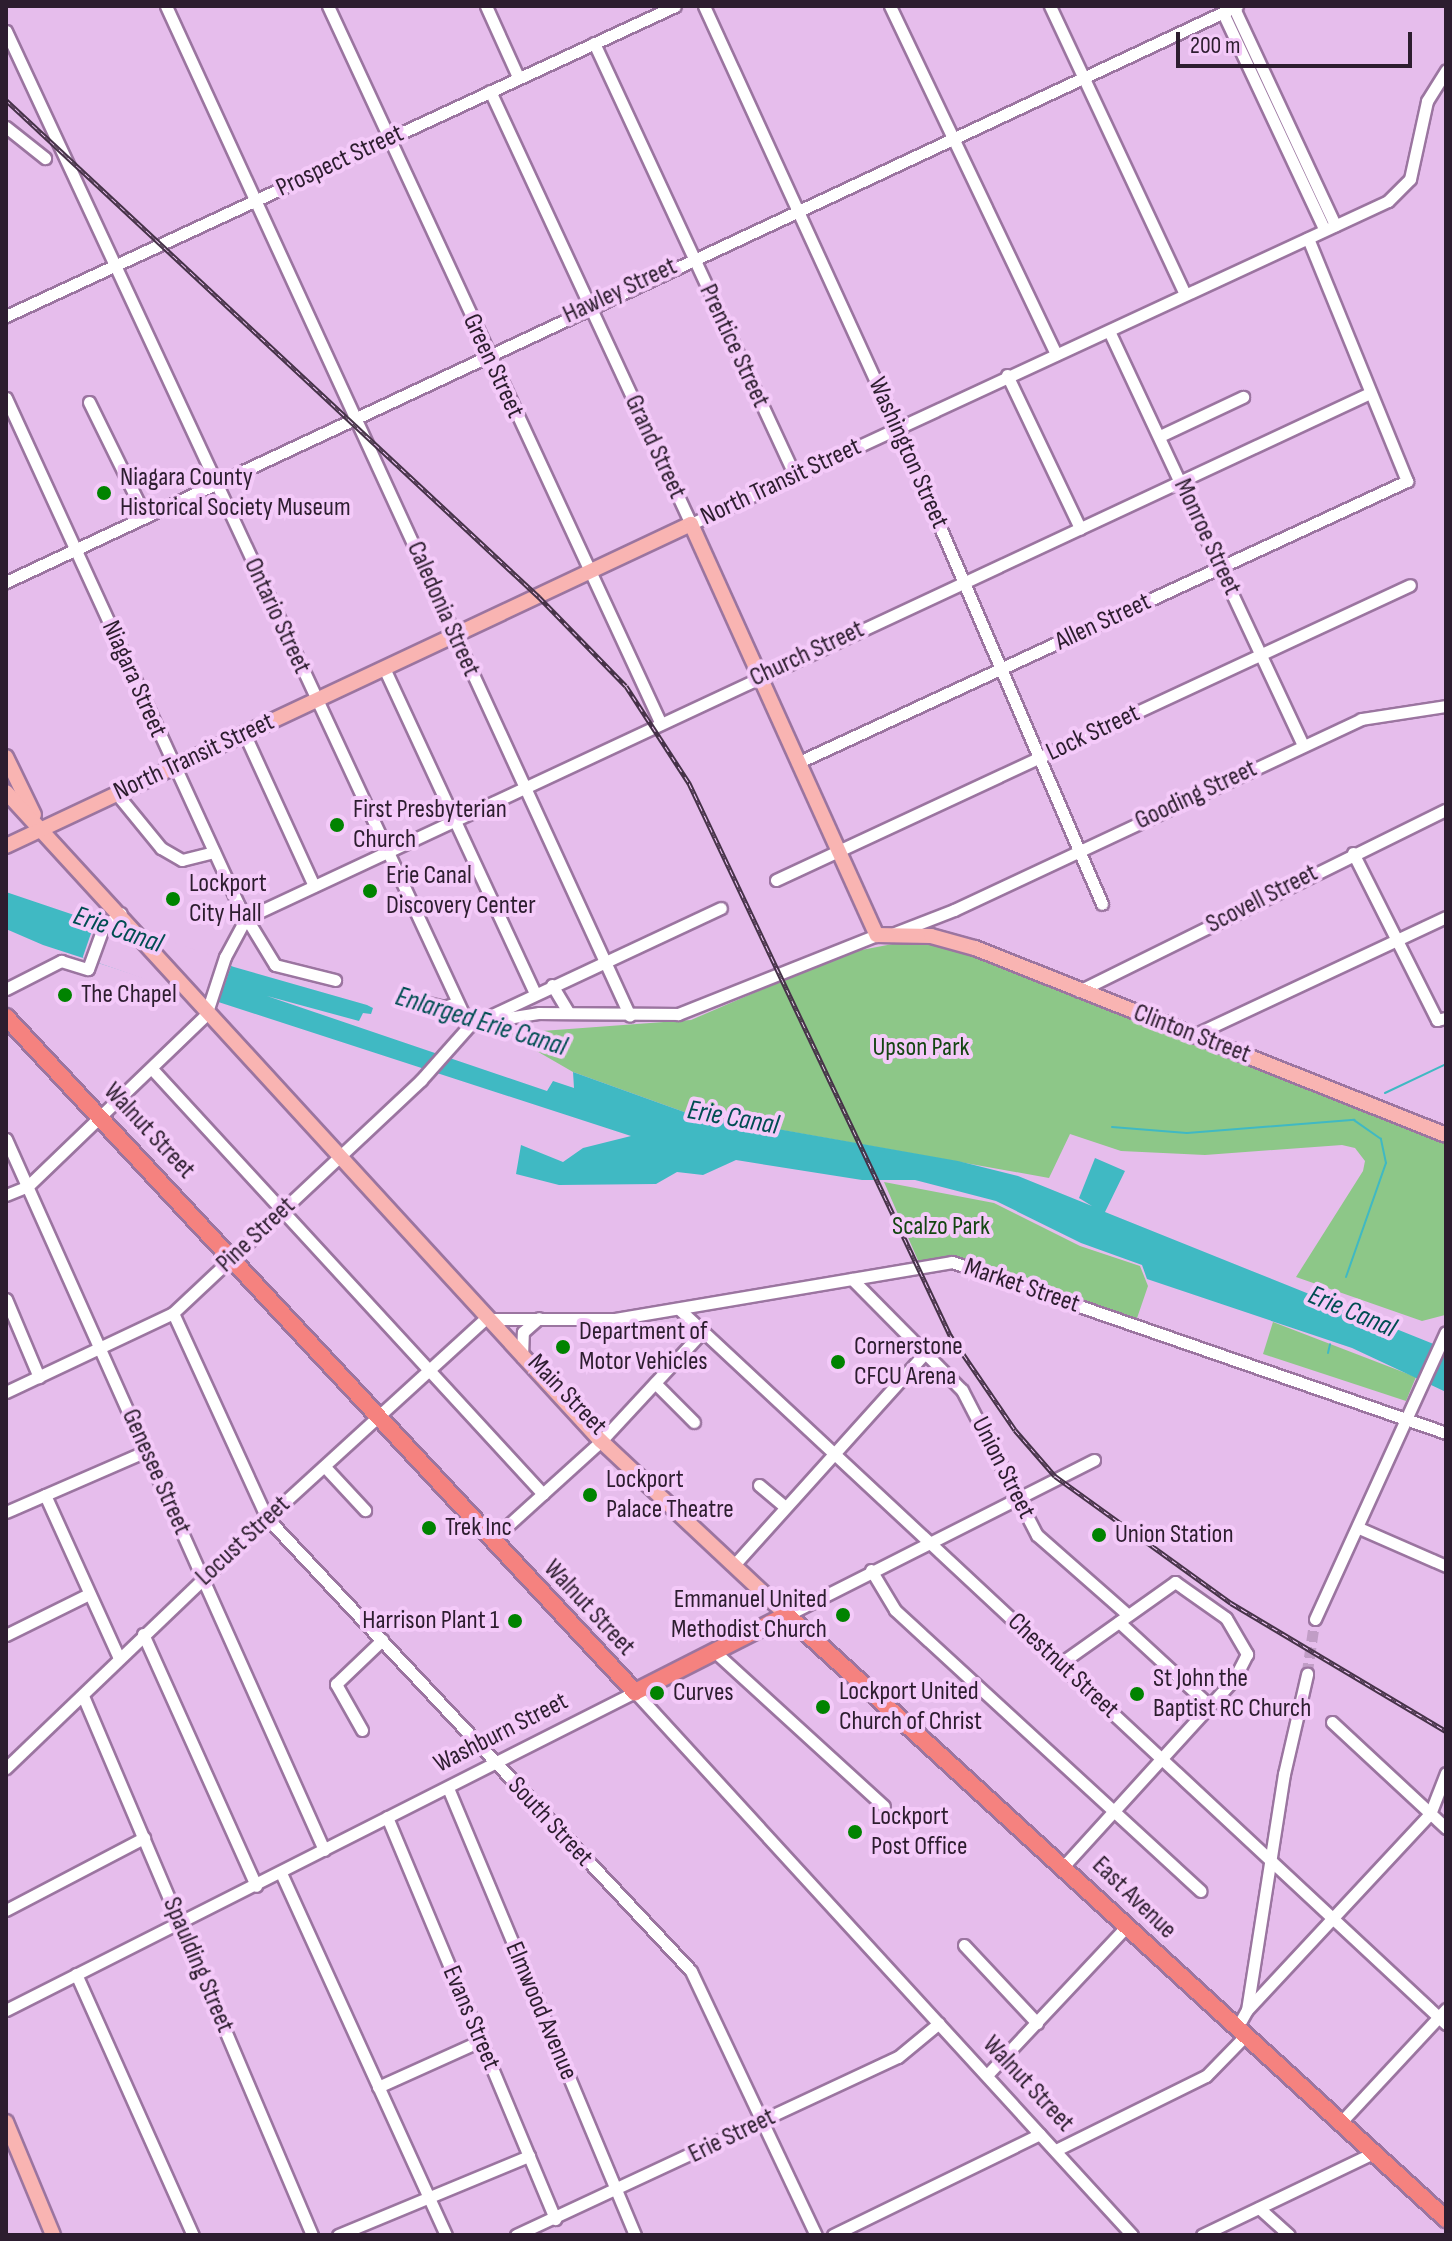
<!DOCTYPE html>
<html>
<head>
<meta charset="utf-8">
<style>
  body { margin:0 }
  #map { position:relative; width:1452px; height:2241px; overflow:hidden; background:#e6bdec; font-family:"Sofia Sans Condensed",sans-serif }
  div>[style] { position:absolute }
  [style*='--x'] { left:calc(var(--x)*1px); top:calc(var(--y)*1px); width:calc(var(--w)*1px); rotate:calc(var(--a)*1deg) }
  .green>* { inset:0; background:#8dc788 }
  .water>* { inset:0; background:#40b9c3 }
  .pier>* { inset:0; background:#e6bdec; transform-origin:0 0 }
  .stream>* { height:2px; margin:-1px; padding:0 1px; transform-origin:1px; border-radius:1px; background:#40b9c3 }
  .minor-tunnel>* { height:11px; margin-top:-5.5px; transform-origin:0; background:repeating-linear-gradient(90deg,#c19dc6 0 11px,transparent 0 16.5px) }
  .roads { filter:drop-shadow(2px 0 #9b75a0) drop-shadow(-2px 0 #9b75a0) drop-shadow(0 2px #9b75a0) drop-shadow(0 -2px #9b75a0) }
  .minor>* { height:11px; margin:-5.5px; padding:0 5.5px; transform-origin:5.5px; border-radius:5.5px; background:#fff }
  .major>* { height:14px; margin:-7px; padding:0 7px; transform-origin:7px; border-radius:7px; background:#f9b4b2 }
  .highway>* { height:16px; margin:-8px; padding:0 8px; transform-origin:8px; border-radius:8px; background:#f5827f }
  .rail>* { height:5px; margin-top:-2.5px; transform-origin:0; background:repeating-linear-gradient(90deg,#f4caf9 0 6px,#463248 0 12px); box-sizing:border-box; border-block:2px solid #463248 }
  .dots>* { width:22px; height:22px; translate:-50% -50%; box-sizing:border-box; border:4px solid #f4caf9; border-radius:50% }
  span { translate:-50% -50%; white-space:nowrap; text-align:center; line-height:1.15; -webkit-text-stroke:8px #f4caf9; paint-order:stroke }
  .street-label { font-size:26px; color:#2d1d2f }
  .poi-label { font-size:26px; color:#2d1d2f }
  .left { translate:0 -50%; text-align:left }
  .right { translate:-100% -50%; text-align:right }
  .park-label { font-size:26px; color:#144612 }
  .water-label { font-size:28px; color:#004d52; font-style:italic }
  .frame { position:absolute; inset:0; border:8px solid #2d1d2f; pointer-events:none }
  .scale { position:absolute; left:1176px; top:32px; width:236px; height:36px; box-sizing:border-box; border:4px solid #2d1d2f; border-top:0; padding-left:10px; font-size:24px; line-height:28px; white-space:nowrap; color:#2d1d2f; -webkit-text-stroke:6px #f4caf9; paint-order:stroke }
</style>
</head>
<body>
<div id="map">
  <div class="green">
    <div style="clip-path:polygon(908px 941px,960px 948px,1446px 1135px,1445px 1315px,1422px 1321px,1296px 1277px,1363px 1171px,1365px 1161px,1355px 1148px,1342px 1145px,1205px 1155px,1121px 1151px,1070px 1134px,1049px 1178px,687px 1113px,573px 1072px,495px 1027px,542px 1031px,691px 1020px,846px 953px)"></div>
    <div style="clip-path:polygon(884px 1182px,994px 1203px,1080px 1246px,1140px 1266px,1148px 1286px,1135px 1324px,952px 1259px,920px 1265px)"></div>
    <div style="clip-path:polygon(1273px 1322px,1416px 1377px,1406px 1401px,1263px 1354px)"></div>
  </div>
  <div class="water">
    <div style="clip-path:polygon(6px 892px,83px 918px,96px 917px,234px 967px,367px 1005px,373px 1008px,371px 1014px,363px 1013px,359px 1021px,267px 996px,547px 1091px,553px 1081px,574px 1088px,573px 1072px,687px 1113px,958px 1161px,1018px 1176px,1092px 1206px,1079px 1198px,1095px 1158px,1125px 1171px,1105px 1212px,1446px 1349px,1446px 1392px,1352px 1348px,1147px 1279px,1142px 1265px,1081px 1243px,996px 1201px,915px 1180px,862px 1180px,736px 1160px,703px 1175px,677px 1172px,656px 1184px,559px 1185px,516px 1174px,521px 1145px,563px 1162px,583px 1148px,631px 1136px,43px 945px,6px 929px)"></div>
  </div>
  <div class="pier">
    <div style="left:97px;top:916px;width:143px;height:44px;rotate:19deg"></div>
  </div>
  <div class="stream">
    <div style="--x:1385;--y:1093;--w:68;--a:-25.4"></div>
    <div style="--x:1112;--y:1127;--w:75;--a:4.6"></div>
    <div style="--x:1187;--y:1133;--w:168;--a:-4.5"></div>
    <div style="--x:1346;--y:1277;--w:121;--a:-70.7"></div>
    <div style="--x:1386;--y:1163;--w:25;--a:-102"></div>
    <div style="--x:1381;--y:1139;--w:33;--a:-145"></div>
    <div style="--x:1328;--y:1353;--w:9;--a:-77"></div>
  </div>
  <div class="minor-tunnel">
    <div style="--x:1307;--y:1674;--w:56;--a:-81.7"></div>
  </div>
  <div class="roads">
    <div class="minor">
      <div style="--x:166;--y:6;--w:1111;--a:65.33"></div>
      <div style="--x:328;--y:6;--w:791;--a:65.12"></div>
      <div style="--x:486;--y:6;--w:78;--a:65.7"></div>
      <div style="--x:704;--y:6;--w:463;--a:65.4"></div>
      <div style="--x:897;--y:427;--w:519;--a:66.74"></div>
      <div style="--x:890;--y:6;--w:386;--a:64.5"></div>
      <div style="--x:1050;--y:6;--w:318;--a:64.9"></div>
      <div style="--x:1233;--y:6;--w:242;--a:65"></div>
      <div style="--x:1223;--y:13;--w:238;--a:64.9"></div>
      <div style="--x:6;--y:31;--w:1097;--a:65.05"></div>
      <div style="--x:594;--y:43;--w:474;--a:65.1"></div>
      <div style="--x:490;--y:91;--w:477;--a:65.1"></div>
      <div style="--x:691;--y:524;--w:768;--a:-24.86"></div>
      <div style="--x:1388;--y:201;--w:31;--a:-45"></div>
      <div style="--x:1410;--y:179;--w:80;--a:-77.7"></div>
      <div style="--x:1427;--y:101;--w:36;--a:-58"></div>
      <div style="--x:6;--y:127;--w:50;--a:38.5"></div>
      <div style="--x:6;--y:316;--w:737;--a:-24.86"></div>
      <div style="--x:1109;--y:331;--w:457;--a:64.9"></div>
      <div style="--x:1007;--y:375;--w:170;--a:64.5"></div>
      <div style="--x:6;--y:398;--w:559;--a:65.36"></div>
      <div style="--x:239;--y:906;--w:69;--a:58.6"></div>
      <div style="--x:275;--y:965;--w:62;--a:14"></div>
      <div style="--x:89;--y:402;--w:125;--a:63.8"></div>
      <div style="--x:1160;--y:436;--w:92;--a:-25.2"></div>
      <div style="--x:6;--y:582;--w:1359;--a:-25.08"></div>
      <div style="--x:384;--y:668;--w:358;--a:65.1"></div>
      <div style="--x:244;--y:733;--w:168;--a:65.4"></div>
      <div style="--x:799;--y:762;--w:670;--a:-24.81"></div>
      <div style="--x:1407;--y:481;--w:262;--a:-112.2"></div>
      <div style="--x:116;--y:793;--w:71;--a:50.7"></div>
      <div style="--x:161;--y:848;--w:24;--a:30"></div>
      <div style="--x:182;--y:860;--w:33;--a:-14"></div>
      <div style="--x:1353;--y:853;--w:187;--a:63.3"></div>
      <div style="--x:1437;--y:1020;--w:9;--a:-13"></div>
      <div style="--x:776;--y:880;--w:699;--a:-24.95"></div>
      <div style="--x:246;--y:918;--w:1241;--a:-25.04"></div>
      <div style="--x:895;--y:933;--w:63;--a:-21.3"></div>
      <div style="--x:954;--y:910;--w:450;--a:-25.1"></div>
      <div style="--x:1361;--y:719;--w:86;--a:-8.7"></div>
      <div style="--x:552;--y:985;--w:31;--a:59"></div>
      <div style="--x:6;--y:989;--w:62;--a:-27"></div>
      <div style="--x:61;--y:961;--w:28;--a:17"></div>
      <div style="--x:88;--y:969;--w:44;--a:-69.9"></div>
      <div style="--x:103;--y:928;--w:23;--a:-40"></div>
      <div style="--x:1079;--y:991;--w:409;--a:-26.3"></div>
      <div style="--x:420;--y:1001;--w:25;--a:14"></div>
      <div style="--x:444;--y:1007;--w:13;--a:-18"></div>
      <div style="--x:489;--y:1021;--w:51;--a:-9.1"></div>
      <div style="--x:539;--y:1013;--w:139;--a:0.4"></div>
      <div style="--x:678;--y:1014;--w:214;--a:-21.7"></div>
      <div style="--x:1196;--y:1034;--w:276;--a:-25.1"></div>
      <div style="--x:153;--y:1070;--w:576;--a:47.39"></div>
      <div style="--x:6;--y:1139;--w:779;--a:65.9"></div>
      <div style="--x:6;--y:1195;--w:24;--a:-22"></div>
      <div style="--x:28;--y:1186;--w:247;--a:-43.9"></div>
      <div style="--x:206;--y:1015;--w:61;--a:-71.9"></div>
      <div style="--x:225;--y:957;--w:44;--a:-61.7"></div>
      <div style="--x:852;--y:1279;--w:156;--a:45.3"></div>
      <div style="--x:962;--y:1390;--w:163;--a:62.7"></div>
      <div style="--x:1037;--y:1535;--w:121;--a:41.3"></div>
      <div style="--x:6;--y:1299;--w:85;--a:67.1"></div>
      <div style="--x:679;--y:1309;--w:1049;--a:42.99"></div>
      <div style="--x:173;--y:1313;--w:226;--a:65.4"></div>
      <div style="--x:267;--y:1518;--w:620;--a:46.89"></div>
      <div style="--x:691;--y:1971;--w:292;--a:64.7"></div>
      <div style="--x:522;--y:1357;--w:25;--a:-88"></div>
      <div style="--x:523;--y:1332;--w:21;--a:-41"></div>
      <div style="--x:655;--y:1383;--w:55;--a:45"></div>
      <div style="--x:6;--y:1392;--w:185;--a:-25.3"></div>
      <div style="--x:173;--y:1313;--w:340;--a:-43.2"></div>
      <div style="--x:421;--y:1080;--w:72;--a:-48.4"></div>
      <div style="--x:469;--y:1026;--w:278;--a:-25.1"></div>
      <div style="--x:325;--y:1467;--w:59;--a:47.1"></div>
      <div style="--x:759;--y:1485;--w:31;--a:40"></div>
      <div style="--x:45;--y:1495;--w:179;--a:65.6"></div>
      <div style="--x:6;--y:1512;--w:153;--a:-23.5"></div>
      <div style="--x:1359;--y:1528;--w:95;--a:23.6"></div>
      <div style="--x:493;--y:1539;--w:146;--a:-42.2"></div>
      <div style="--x:601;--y:1441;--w:150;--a:-47.2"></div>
      <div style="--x:734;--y:1565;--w:285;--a:-48"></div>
      <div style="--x:871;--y:1570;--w:47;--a:59"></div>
      <div style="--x:895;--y:1610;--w:415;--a:42.6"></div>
      <div style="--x:787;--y:1615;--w:344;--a:-26.8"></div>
      <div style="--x:1315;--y:1619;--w:315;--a:-65.5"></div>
      <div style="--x:1119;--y:1622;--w:124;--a:42.7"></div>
      <div style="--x:143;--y:1634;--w:276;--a:65.8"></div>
      <div style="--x:6;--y:1635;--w:93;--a:-26.3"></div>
      <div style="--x:714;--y:1651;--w:230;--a:42.4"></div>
      <div style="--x:1061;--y:1663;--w:140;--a:-35.4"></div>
      <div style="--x:1175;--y:1582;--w:62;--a:35.2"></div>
      <div style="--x:1226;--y:1618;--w:42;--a:59.7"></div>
      <div style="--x:1247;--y:1654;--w:28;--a:117"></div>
      <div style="--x:1234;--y:1679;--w:251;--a:132.3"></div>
      <div style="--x:83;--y:1696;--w:586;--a:66.98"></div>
      <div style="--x:1332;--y:1722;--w:156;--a:42.9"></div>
      <div style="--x:362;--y:1730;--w:53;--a:-119.5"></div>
      <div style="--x:336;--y:1684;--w:64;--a:-43.7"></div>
      <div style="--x:6;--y:1768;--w:361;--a:-43.8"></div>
      <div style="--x:267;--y:1518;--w:295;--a:-42.4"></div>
      <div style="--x:485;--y:1319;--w:130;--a:0"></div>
      <div style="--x:615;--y:1319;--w:342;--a:-9.6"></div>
      <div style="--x:952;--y:1262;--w:523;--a:19.09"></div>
      <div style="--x:448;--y:1788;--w:485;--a:67.3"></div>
      <div style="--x:387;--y:1817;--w:436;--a:67.3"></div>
      <div style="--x:281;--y:1873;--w:398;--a:65.5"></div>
      <div style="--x:6;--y:1910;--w:156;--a:-27.6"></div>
      <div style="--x:964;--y:1945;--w:107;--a:46.9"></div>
      <div style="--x:76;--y:1974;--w:286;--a:65.9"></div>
      <div style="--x:6;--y:2010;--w:705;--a:-26.82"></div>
      <div style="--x:635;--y:1692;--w:736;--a:47.53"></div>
      <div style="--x:1247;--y:2010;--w:268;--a:-47"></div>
      <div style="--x:1430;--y:1814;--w:44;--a:-68.7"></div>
      <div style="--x:1238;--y:2026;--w:18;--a:-61"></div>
      <div style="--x:1247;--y:2010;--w:239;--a:-81.1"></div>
      <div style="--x:1284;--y:1774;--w:103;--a:-77"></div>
      <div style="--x:987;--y:2075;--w:203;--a:-46.8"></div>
      <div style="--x:378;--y:2087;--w:112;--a:-24.3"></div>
      <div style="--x:1342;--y:2121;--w:153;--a:-47.1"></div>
      <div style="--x:1056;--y:2150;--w:167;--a:-26.3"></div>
      <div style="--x:1206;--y:2076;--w:59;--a:-45.7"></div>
      <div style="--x:1259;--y:2208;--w:40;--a:42"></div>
      <div style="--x:338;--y:2235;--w:207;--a:-22.5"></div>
      <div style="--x:516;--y:2235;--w:421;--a:-25"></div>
      <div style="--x:898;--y:2057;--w:53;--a:-39.7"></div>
      <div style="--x:833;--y:2235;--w:230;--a:-26"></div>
      <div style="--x:1202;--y:2235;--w:192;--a:-25.6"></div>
    </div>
    <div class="major">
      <div style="--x:6;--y:757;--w:64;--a:64.2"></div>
      <div style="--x:6;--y:792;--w:880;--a:47.49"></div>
      <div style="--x:601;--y:1441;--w:255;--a:43.1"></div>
      <div style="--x:6;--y:846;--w:757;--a:-25.18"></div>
      <div style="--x:691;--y:524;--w:451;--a:65.7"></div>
      <div style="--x:877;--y:935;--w:54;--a:1.1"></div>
      <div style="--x:931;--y:936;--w:46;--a:15.3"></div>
      <div style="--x:975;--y:948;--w:507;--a:21.65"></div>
      <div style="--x:6;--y:2122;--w:122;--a:67.4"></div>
    </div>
    <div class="highway">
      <div style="--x:6;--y:1017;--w:923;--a:47.02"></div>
      <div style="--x:635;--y:1692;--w:170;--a:-26.9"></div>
      <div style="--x:787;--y:1615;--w:894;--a:42.51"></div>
    </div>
  </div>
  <div class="rail">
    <div style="--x:6;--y:100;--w:729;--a:43"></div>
    <div style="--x:539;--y:597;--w:124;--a:45.7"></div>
    <div style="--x:626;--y:686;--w:116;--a:57"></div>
    <div style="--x:689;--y:783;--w:611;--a:64.69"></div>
    <div style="--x:950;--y:1335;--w:115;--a:55.6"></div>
    <div style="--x:1015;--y:1430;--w:61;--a:49"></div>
    <div style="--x:1055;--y:1476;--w:217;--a:35.8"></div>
    <div style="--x:1231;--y:1603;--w:250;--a:30.8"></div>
  </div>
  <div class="dots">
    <div style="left:104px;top:493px;background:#008300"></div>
    <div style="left:337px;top:825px;background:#008300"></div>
    <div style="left:370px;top:891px;background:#008300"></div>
    <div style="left:173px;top:899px;background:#008300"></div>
    <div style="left:65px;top:995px;background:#008300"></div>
    <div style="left:563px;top:1347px;background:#008300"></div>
    <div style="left:838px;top:1362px;background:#008300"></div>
    <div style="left:590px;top:1495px;background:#008300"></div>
    <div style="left:429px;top:1528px;background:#008300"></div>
    <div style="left:1099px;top:1535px;background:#008300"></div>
    <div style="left:843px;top:1615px;background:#008300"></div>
    <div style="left:515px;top:1621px;background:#008300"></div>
    <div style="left:657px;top:1693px;background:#008300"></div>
    <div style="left:1137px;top:1694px;background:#008300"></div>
    <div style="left:823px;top:1707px;background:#008300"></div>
    <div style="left:855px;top:1832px;background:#008300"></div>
  </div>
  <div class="street-label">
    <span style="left:340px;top:161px;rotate:-25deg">Prospect Street</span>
    <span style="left:620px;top:291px;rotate:-25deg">Hawley Street</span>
    <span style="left:734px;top:346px;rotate:65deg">Prentice Street</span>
    <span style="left:493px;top:366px;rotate:65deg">Green Street</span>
    <span style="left:655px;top:447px;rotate:65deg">Grand Street</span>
    <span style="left:908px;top:453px;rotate:66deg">Washington Street</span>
    <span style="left:781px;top:482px;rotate:-25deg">North Transit Street</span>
    <span style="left:1207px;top:537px;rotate:65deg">Monroe Street</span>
    <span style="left:443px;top:609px;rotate:66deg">Caledonia Street</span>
    <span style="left:277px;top:616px;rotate:65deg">Ontario Street</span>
    <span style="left:1103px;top:622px;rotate:-25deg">Allen Street</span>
    <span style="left:807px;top:654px;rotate:-25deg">Church Street</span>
    <span style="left:134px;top:679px;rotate:66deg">Niagara Street</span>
    <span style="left:1093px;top:733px;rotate:-25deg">Lock Street</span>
    <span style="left:194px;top:757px;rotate:-25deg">North Transit Street</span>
    <span style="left:1196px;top:795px;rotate:-25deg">Gooding Street</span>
    <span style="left:1262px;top:899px;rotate:-27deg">Scovell Street</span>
    <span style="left:1192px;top:1034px;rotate:21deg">Clinton Street</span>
    <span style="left:149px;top:1131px;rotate:47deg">Walnut Street</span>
    <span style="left:256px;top:1235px;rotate:-43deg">Pine Street</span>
    <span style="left:1022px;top:1286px;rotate:19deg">Market Street</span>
    <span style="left:567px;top:1395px;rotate:46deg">Main Street</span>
    <span style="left:1003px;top:1468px;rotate:63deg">Union Street</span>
    <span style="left:156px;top:1472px;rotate:66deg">Genesee Street</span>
    <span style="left:243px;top:1541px;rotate:-43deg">Locust Street</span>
    <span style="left:589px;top:1608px;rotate:47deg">Walnut Street</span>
    <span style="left:1063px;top:1666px;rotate:43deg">Chestnut Street</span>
    <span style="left:501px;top:1733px;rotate:-27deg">Washburn Street</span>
    <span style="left:550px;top:1822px;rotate:47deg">South Street</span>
    <span style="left:1134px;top:1898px;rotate:44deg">East Avenue</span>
    <span style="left:198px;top:1965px;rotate:67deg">Spaulding Street</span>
    <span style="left:541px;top:2011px;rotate:67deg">Elmwood Avenue</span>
    <span style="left:471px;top:2018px;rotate:67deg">Evans Street</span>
    <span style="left:1028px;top:2084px;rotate:47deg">Walnut Street</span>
    <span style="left:732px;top:2136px;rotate:-26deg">Erie Street</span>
  </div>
  <div class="poi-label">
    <span class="left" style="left:120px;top:493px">Niagara County<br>Historical Society Museum</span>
    <span class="left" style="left:353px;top:825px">First Presbyterian<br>Church</span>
    <span class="left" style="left:386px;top:891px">Erie Canal<br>Discovery Center</span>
    <span class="left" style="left:189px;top:899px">Lockport<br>City Hall</span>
    <span class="left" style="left:81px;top:995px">The Chapel</span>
    <span class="left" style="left:579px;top:1347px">Department of<br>Motor Vehicles</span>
    <span class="left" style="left:854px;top:1362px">Cornerstone<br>CFCU Arena</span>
    <span class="left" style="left:606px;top:1495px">Lockport<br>Palace Theatre</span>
    <span class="left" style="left:445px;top:1528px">Trek Inc</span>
    <span class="left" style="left:1115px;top:1535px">Union Station</span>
    <span class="right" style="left:827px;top:1615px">Emmanuel United<br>Methodist Church</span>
    <span class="right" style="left:499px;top:1621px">Harrison Plant 1</span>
    <span class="left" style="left:1153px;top:1694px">St John the<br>Baptist RC Church</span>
    <span class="left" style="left:839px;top:1707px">Lockport United<br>Church of Christ</span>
    <span class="left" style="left:673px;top:1693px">Curves</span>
    <span class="left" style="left:871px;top:1832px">Lockport<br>Post Office</span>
  </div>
  <div class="park-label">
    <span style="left:921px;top:1048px">Upson Park</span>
    <span style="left:941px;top:1227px">Scalzo Park</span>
  </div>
  <div class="water-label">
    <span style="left:118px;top:930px;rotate:19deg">Erie Canal</span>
    <span style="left:481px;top:1022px;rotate:17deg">Enlarged Erie Canal</span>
    <span style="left:733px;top:1118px;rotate:10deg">Erie Canal</span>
    <span style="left:1352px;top:1312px;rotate:23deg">Erie Canal</span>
  </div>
  <div class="frame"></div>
  <div class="scale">200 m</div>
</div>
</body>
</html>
